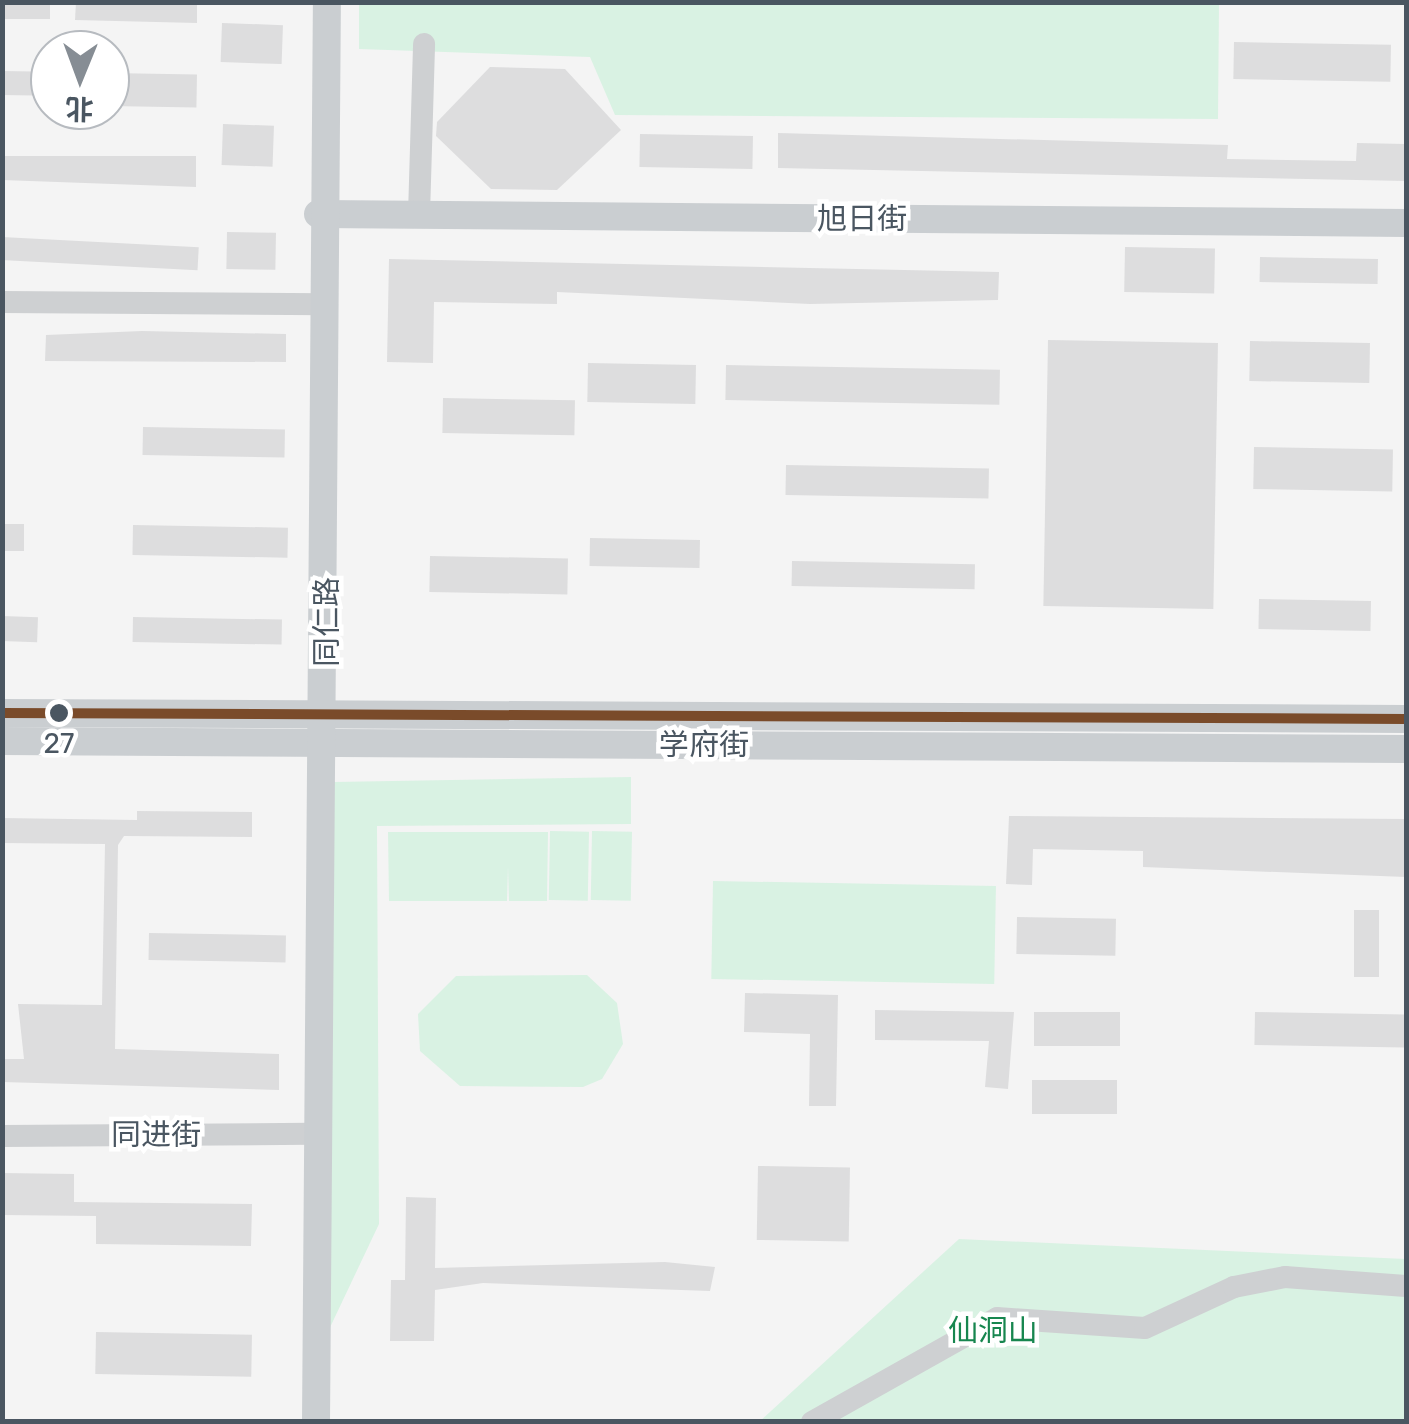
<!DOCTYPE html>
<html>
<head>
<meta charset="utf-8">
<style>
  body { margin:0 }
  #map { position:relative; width:1409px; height:1424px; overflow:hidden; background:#f4f4f4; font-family:Rubik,"Noto Sans SC",sans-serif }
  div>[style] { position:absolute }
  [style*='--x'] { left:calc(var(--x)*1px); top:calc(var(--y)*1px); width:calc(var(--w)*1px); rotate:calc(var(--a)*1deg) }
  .green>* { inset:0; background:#d9f2e3; transform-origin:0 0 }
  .building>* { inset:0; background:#ddddde; transform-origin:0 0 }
  .minor>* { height:22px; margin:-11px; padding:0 11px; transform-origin:11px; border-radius:11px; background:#ced0d2 }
  .major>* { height:28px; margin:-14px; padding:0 14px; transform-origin:14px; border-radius:14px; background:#caced1 }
  .bus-1>* { height:10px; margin:-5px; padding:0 5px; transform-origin:5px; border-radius:5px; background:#7a4b2a }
  .dots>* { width:28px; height:28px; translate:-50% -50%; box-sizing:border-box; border:5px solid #fff; border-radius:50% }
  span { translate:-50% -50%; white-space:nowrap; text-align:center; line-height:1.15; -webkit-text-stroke:9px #fff; paint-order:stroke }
  .bus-label { font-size:28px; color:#4a5661 }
  .street-label { font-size:30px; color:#4a5661 }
  .park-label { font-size:30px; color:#17864f }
  .frame { position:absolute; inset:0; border:5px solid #4a5661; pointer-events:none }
  .north { position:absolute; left:30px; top:30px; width:100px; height:100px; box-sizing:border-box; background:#fff; border:2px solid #b7bbc0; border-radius:50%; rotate:181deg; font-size:28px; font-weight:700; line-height:40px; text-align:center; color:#4a5661 }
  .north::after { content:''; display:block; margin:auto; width:35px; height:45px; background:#868d94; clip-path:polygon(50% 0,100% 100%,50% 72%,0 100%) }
</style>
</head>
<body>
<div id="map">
  <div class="green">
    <div style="clip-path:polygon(359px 3px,1219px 3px,1218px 119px,615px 115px,590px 57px,359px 49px)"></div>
    <div style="clip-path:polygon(631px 777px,631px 824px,377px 826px,379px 1224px,325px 1338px,334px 782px)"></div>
    <div style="left:550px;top:831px;width:39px;height:69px;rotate:1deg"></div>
    <div style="left:592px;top:831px;width:40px;height:69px;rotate:1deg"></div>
    <div style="clip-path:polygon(388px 832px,548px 832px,547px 901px,509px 901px,508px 867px,507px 901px,389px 901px)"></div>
    <div style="left:713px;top:881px;width:283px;height:98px;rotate:1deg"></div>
    <div style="clip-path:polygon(587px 975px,617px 1003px,623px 1044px,602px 1079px,583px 1087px,460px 1086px,420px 1051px,418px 1014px,456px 976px)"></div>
    <div style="clip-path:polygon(959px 1239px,1406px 1259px,1406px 1421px,759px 1422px)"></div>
  </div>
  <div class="building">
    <div style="left:2px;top:2px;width:48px;height:17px"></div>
    <div style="clip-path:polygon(76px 2px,197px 2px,197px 23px,75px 20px)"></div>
    <div style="left:222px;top:23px;width:61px;height:39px;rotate:2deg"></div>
    <div style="left:1234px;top:42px;width:157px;height:37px;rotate:1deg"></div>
    <div style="clip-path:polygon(490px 67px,565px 69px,621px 130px,557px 190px,491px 189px,436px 136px,437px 122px)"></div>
    <div style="left:2px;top:71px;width:48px;height:24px;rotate:1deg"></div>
    <div style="left:110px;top:73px;width:87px;height:33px;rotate:1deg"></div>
    <div style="left:223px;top:124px;width:51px;height:41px;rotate:2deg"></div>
    <div style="clip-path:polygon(778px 133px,1228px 145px,1227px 159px,1356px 161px,1357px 143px,1406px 144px,1406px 181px,778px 168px)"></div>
    <div style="left:640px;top:134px;width:113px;height:33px;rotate:1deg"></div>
    <div style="clip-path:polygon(2px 156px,196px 156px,196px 187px,2px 180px)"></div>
    <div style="left:227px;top:232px;width:49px;height:37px;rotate:1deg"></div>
    <div style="left:2px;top:237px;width:197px;height:23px;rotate:3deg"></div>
    <div style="left:1125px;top:247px;width:90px;height:45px;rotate:1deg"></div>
    <div style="left:1260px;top:257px;width:118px;height:25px;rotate:1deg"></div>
    <div style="clip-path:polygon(389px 259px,999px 272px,998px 300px,810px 304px,557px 292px,557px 304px,434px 302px,433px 363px,387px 362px)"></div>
    <div style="clip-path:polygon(142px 331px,286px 334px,286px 362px,45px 361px,46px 335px)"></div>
    <div style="left:1048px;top:340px;width:170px;height:266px;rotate:1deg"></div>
    <div style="left:1250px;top:341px;width:120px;height:40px;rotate:1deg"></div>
    <div style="left:588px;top:363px;width:108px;height:39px;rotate:1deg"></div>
    <div style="left:726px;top:365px;width:274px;height:35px;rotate:1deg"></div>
    <div style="left:443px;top:398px;width:132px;height:35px;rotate:1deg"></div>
    <div style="left:143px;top:427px;width:142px;height:28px;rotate:1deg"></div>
    <div style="left:1254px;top:447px;width:139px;height:42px;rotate:1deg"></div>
    <div style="left:786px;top:465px;width:203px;height:30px;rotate:1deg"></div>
    <div style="left:2px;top:524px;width:22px;height:27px"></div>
    <div style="left:133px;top:525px;width:155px;height:30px;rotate:1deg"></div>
    <div style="left:590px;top:538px;width:110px;height:28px;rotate:1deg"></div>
    <div style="left:430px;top:556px;width:138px;height:36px;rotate:1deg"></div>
    <div style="left:792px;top:561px;width:183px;height:25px;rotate:1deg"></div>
    <div style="left:1259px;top:599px;width:112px;height:30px;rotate:1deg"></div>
    <div style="left:2px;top:616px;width:36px;height:25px;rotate:2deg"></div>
    <div style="left:133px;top:617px;width:149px;height:25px;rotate:1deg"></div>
    <div style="clip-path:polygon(137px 811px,252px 812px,252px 837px,124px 836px,118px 845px,115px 1049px,279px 1054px,279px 1090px,2px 1082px,2px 1059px,24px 1059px,18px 1004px,102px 1005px,105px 844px,2px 843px,2px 818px,137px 820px)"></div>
    <div style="clip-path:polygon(1009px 816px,1406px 819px,1406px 877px,1143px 867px,1143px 851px,1033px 849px,1032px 885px,1006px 884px)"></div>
    <div style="left:1354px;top:910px;width:25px;height:67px"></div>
    <div style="left:1017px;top:917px;width:99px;height:37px;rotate:1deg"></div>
    <div style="left:149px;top:933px;width:137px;height:27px;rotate:1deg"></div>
    <div style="clip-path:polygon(745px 993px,838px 995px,836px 1106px,809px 1106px,810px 1034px,744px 1032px)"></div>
    <div style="clip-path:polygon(875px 1010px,1014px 1012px,1008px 1089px,985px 1087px,989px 1041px,875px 1040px)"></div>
    <div style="left:1034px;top:1012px;width:86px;height:34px"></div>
    <div style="left:1255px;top:1012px;width:150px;height:33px;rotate:1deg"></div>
    <div style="left:1032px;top:1080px;width:85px;height:34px"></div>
    <div style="left:758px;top:1166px;width:92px;height:74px;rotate:1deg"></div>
    <div style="clip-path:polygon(2px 1173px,74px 1174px,74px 1202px,252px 1204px,251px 1246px,96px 1244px,96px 1216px,2px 1215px)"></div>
    <div style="clip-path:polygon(406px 1197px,436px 1198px,435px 1268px,665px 1262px,715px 1267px,710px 1291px,483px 1283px,435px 1290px,434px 1341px,390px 1341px,391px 1280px,405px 1280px)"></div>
    <div style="left:96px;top:1332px;width:156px;height:42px;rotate:1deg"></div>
  </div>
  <div class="minor">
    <div style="--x:419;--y:215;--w:171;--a:-88.3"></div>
    <div style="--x:2;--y:302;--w:323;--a:0.4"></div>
    <div style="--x:2;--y:1136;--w:308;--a:-0.4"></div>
    <div style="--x:812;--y:1422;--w:212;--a:-29.3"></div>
    <div style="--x:997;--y:1318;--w:148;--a:3.9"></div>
    <div style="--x:1145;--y:1328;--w:98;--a:-24.7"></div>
    <div style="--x:1234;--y:1287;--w:52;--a:-11.1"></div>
    <div style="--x:1285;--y:1277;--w:121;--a:4.3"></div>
  </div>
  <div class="major">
    <div style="--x:318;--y:214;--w:1088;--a:0.47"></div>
    <div style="--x:2;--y:713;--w:1404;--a:0.24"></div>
    <div style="--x:2;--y:741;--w:1404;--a:0.33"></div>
    <div style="--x:316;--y:1422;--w:1420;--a:-89.56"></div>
  </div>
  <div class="bus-1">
    <div style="--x:2;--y:713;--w:1404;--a:0.24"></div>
  </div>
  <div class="dots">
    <div style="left:59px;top:713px;background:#4a5661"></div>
  </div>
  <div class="bus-label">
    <span style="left:59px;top:744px">27</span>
  </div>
  <div class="street-label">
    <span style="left:862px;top:219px">旭日街</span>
    <span style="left:327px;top:622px;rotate:-90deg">同仁路</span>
    <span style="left:704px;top:745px">学府街</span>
    <span style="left:156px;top:1135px">同进街</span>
  </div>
  <div class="park-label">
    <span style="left:993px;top:1331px">仙洞山</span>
  </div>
  <div class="frame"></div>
  <div class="north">北</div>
</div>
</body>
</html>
